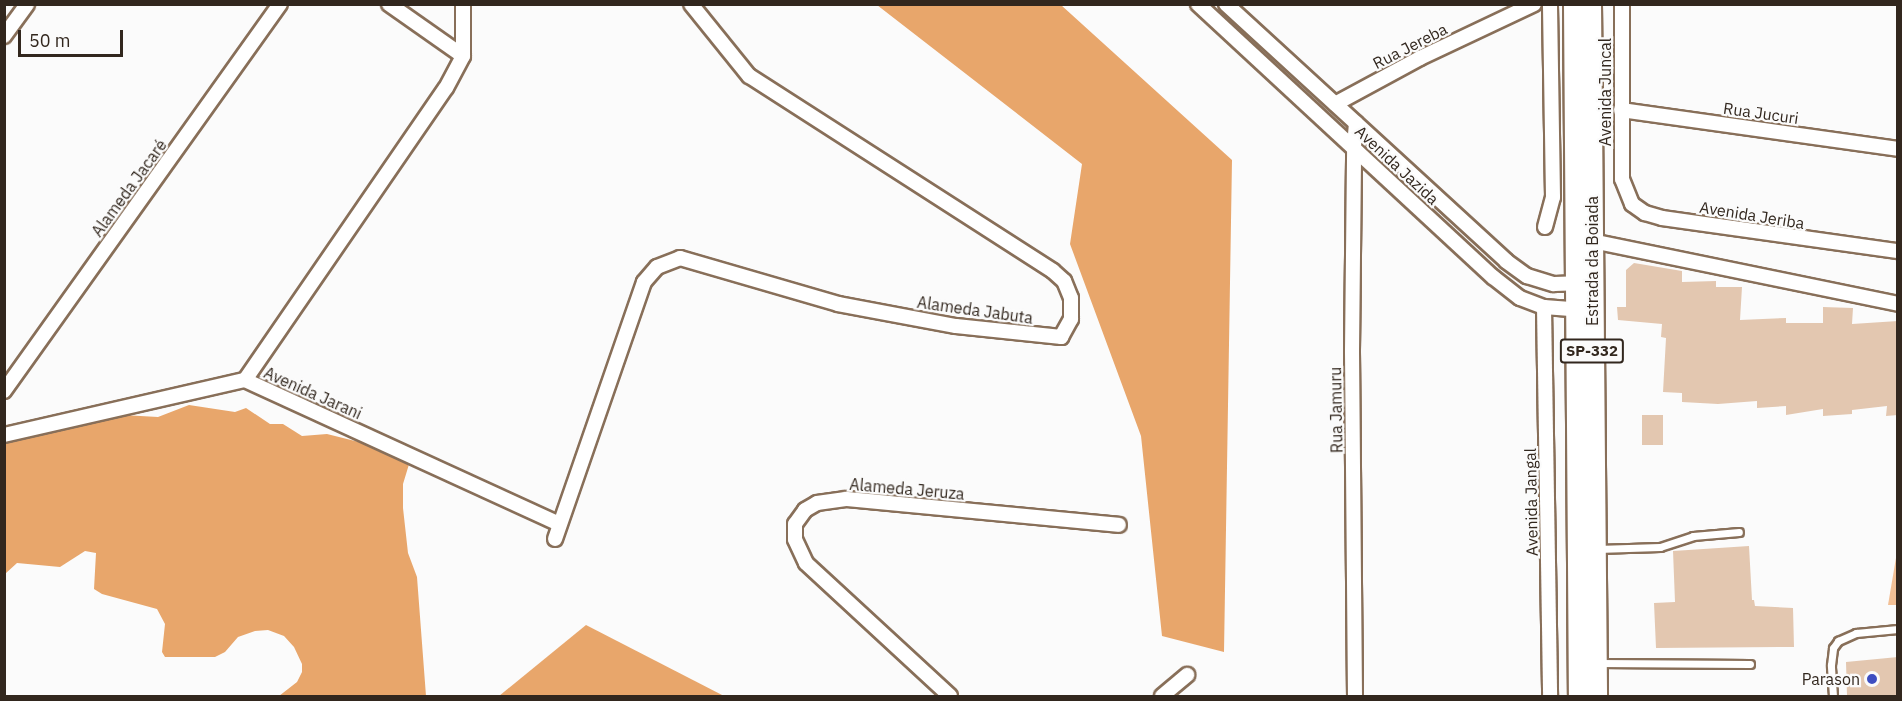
<!DOCTYPE html>
<html>
<head>
<meta charset="utf-8">
<style>
  body { margin:0 }
  #map { position:relative; width:1902px; height:701px; overflow:hidden; background:#fbfbfb; font-family:"IBM Plex Sans",sans-serif }
  div>[style] { position:absolute }
  [style*='--x'] { left:calc(var(--x)*1px); top:calc(var(--y)*1px); width:calc(var(--w)*1px); rotate:calc(var(--a)*1deg) }
  .green>* { inset:0; background:#f2c096 }
  .forest>* { inset:0; background:#e8a66b }
  .building>* { inset:0; background:#e3c7b0; transform-origin:0 0 }
  .roads { filter:drop-shadow(2px 0 #886f59) drop-shadow(-2px 0 #886f59) drop-shadow(0 2px #886f59) drop-shadow(0 -2px #886f59) }
  .service>* { height:7px; margin:-3.5px; padding:0 3.5px; transform-origin:3.5px; border-radius:3.5px; background:#fff }
  .minor>* { height:14px; margin:-7px; padding:0 7px; transform-origin:7px; border-radius:7px; background:#fff }
  .primary>* { height:21px; margin:-10.5px; padding:0 10.5px; transform-origin:10.5px; border-radius:10.5px; background:#fff }
  .dots>* { width:16px; height:16px; translate:-50% -50%; box-sizing:border-box; border:3px solid #fbfbfb; border-radius:50% }
  span { translate:-50% -50%; white-space:nowrap; text-align:center; line-height:1.15; -webkit-text-stroke:4.5px #fbfbfb; paint-order:stroke }
  .shield-label span { padding:2px 4px; background:#fbfbfb; border:2px solid; border-radius:4px; -webkit-text-stroke-width:0 }
  .shield-label { font-size:15px; color:#32271e; font-weight:700 }
  .street-label { font-size:16px; color:#32271e }
  .poi-label { font-size:16px; color:#32271e }
  .right { translate:-100% -50%; text-align:right }
  .frame { position:absolute; inset:0; border:6px solid #32271e; pointer-events:none }
  .scale { position:absolute; left:18px; top:30px; width:105px; height:27px; box-sizing:border-box; border:3px solid #32271e; border-top:0; padding-left:8px; font-size:18px; line-height:21px; white-space:nowrap; color:#32271e; -webkit-text-stroke:4px #fbfbfb; paint-order:stroke }
</style>
</head>
<body>
<div id="map">
  <div class="green">
    <div style="clip-path:polygon(1897px 552px,1897px 605px,1888px 605px)"></div>
  </div>
  <div class="forest">
    <div style="clip-path:polygon(877px 5px,1061px 5px,1232px 160px,1224px 652px,1162px 636px,1141px 436px,1070px 244px,1082px 164px)"></div>
    <div style="clip-path:polygon(189px 405px,235px 412px,246px 408px,270px 424px,283px 424px,302px 436px,327px 434px,387px 449px,410px 446px,410px 461px,403px 484px,403px 508px,408px 553px,417px 577px,426px 696px,279px 696px,297px 682px,302px 672px,302px 664px,294px 647px,284px 636px,268px 630px,255px 631px,238px 637px,225px 652px,215px 657px,165px 657px,162px 652px,165px 624px,157px 609px,102px 594px,94px 589px,96px 553px,85px 551px,60px 567px,17px 563px,5px 574px,5px 440px,105px 414px,158px 417px)"></div>
    <div style="clip-path:polygon(586px 625px,724px 696px,499px 696px)"></div>
  </div>
  <div class="building">
    <div style="clip-path:polygon(1634px 263px,1682px 271px,1682px 282px,1716px 281px,1716px 287px,1742px 287px,1740px 320px,1786px 318px,1786px 323px,1823px 323px,1823px 307px,1853px 308px,1852px 324px,1898px 321px,1898px 415px,1886px 416px,1887px 406px,1852px 410px,1852px 414px,1823px 416px,1823px 409px,1786px 415px,1786px 406px,1757px 408px,1757px 401px,1718px 404px,1682px 402px,1682px 393px,1663px 392px,1666px 338px,1661px 337px,1662px 324px,1618px 320px,1617px 307px,1626px 307px,1626px 270px)"></div>
    <div style="left:1642px;top:415px;width:21px;height:30px"></div>
    <div style="clip-path:polygon(1749px 546px,1752px 600px,1754px 600px,1755px 606px,1793px 608px,1794px 647px,1656px 648px,1654px 603px,1675px 602px,1673px 551px)"></div>
    <div style="clip-path:polygon(1898px 657px,1898px 696px,1847px 696px,1846px 662px)"></div>
  </div>
  <div class="roads">
    <div class="service">
      <div style="--x:1597;--y:549;--w:63;--a:-1.8"></div>
      <div style="--x:1660;--y:547;--w:35;--a:-18"></div>
      <div style="--x:1693;--y:536;--w:46;--a:-5"></div>
      <div style="--x:1598;--y:663;--w:152;--a:0.4"></div>
      <div style="--x:1833;--y:696;--w:31;--a:-94"></div>
      <div style="--x:1831;--y:665;--w:17;--a:-83"></div>
      <div style="--x:1833;--y:648;--w:9;--a:-54"></div>
      <div style="--x:1838;--y:641;--w:20;--a:-24"></div>
      <div style="--x:1856;--y:633;--w:42;--a:-5.4"></div>
    </div>
    <div class="minor">
      <div style="--x:389;--y:4;--w:90;--a:35.1"></div>
      <div style="--x:1198;--y:4;--w:402;--a:42.8"></div>
      <div style="--x:1493;--y:277;--w:34;--a:38"></div>
      <div style="--x:1520;--y:298;--w:26;--a:21"></div>
      <div style="--x:1544;--y:307;--w:40;--a:4.3"></div>
      <div style="--x:1226;--y:4;--w:380;--a:42.5"></div>
      <div style="--x:1506;--y:261;--w:26;--a:36"></div>
      <div style="--x:1527;--y:276;--w:28;--a:17"></div>
      <div style="--x:1554;--y:284;--w:30;--a:-2"></div>
      <div style="--x:1622;--y:4;--w:175;--a:90"></div>
      <div style="--x:1622;--y:179;--w:27;--a:68"></div>
      <div style="--x:1632;--y:204;--w:16;--a:35"></div>
      <div style="--x:1645;--y:213;--w:18;--a:16"></div>
      <div style="--x:1662;--y:218;--w:238;--a:8"></div>
      <div style="--x:4;--y:36;--w:39;--a:-54"></div>
      <div style="--x:1335;--y:104;--w:97;--a:-28.4"></div>
      <div style="--x:1420;--y:58;--w:126;--a:-25.3"></div>
      <div style="--x:1621;--y:110;--w:280;--a:8"></div>
      <div style="--x:1545;--y:227;--w:31;--a:-75"></div>
      <div style="--x:1553;--y:197;--w:193;--a:-90.9"></div>
      <div style="--x:1592;--y:241;--w:312;--a:11.6"></div>
      <div style="--x:1544;--y:307;--w:389;--a:89.1"></div>
      <div style="--x:245;--y:380;--w:354;--a:-55.5"></div>
      <div style="--x:446;--y:88;--w:36;--a:-62"></div>
      <div style="--x:463;--y:56;--w:52;--a:-90"></div>
      <div style="--x:4;--y:391;--w:475;--a:-54.5"></div>
      <div style="--x:4;--y:435;--w:247;--a:-12.9"></div>
      <div style="--x:245;--y:380;--w:345;--a:24.6"></div>
      <div style="--x:555;--y:539;--w:272;--a:-70.9"></div>
      <div style="--x:644;--y:282;--w:20;--a:-49"></div>
      <div style="--x:657;--y:267;--w:25;--a:-21"></div>
      <div style="--x:680;--y:258;--w:165;--a:16.2"></div>
      <div style="--x:838;--y:304;--w:120;--a:10.6"></div>
      <div style="--x:956;--y:326;--w:106;--a:6"></div>
      <div style="--x:1061;--y:337;--w:21;--a:-61"></div>
      <div style="--x:1071;--y:319;--w:21;--a:-90"></div>
      <div style="--x:1071;--y:298;--w:18;--a:-112"></div>
      <div style="--x:1064;--y:281;--w:15;--a:-138"></div>
      <div style="--x:1053;--y:271;--w:361;--a:-147.3"></div>
      <div style="--x:749;--y:76;--w:92;--a:-128.9"></div>
      <div style="--x:950;--y:696;--w:196;--a:-137.3"></div>
      <div style="--x:806;--y:563;--w:26;--a:-115"></div>
      <div style="--x:795;--y:539;--w:15;--a:-90"></div>
      <div style="--x:795;--y:524;--w:17;--a:-54"></div>
      <div style="--x:805;--y:510;--w:14;--a:-30"></div>
      <div style="--x:817;--y:503;--w:29;--a:-8"></div>
      <div style="--x:846;--y:499;--w:274;--a:5.4"></div>
      <div style="--x:1162;--y:696;--w:33;--a:-40"></div>
      <div style="--x:1355;--y:696;--w:345;--a:-90.5"></div>
      <div style="--x:1352;--y:351;--w:205;--a:-89.4"></div>
      <div style="--x:1354;--y:146;--w:23;--a:-85"></div>
    </div>
    <div class="primary">
      <div style="--x:1574;--y:4;--w:692;--a:89.59"></div>
      <div style="--x:1590;--y:4;--w:692;--a:89.5"></div>
    </div>
  </div>
  <div class="dots">
    <div style="left:1872px;top:679px;background:#3e4ec1"></div>
  </div>
  <div class="shield-label">
    <span style="left:1592px;top:351px">SP-332</span>
  </div>
  <div class="street-label">
    <span style="left:1410px;top:46px;rotate:-27deg">Rua Jereba</span>
    <span style="left:1605px;top:92px;rotate:-90deg">Avenida Juncal</span>
    <span style="left:1761px;top:113px;rotate:8deg">Rua Jucuri</span>
    <span style="left:1397px;top:165px;rotate:43deg">Avenida Jazida</span>
    <span style="left:129px;top:188px;rotate:-54deg">Alameda Jacaré</span>
    <span style="left:1752px;top:215px;rotate:9deg">Avenida Jeriba</span>
    <span style="left:1592px;top:261px;rotate:-90deg">Estrada da Boiada</span>
    <span style="left:975px;top:310px;rotate:8deg">Alameda Jabuta</span>
    <span style="left:313px;top:393px;rotate:24deg">Avenida Jarani</span>
    <span style="left:1336px;top:410px;rotate:-91deg">Rua Jamuru</span>
    <span style="left:907px;top:489px;rotate:5deg">Alameda Jeruza</span>
    <span style="left:1531px;top:502px;rotate:-91deg">Avenida Jangal</span>
  </div>
  <div class="poi-label">
    <span class="right" style="left:1860px;top:679px">Parason</span>
  </div>
  <div class="frame"></div>
  <div class="scale">50 m</div>
</div>
</body>
</html>
